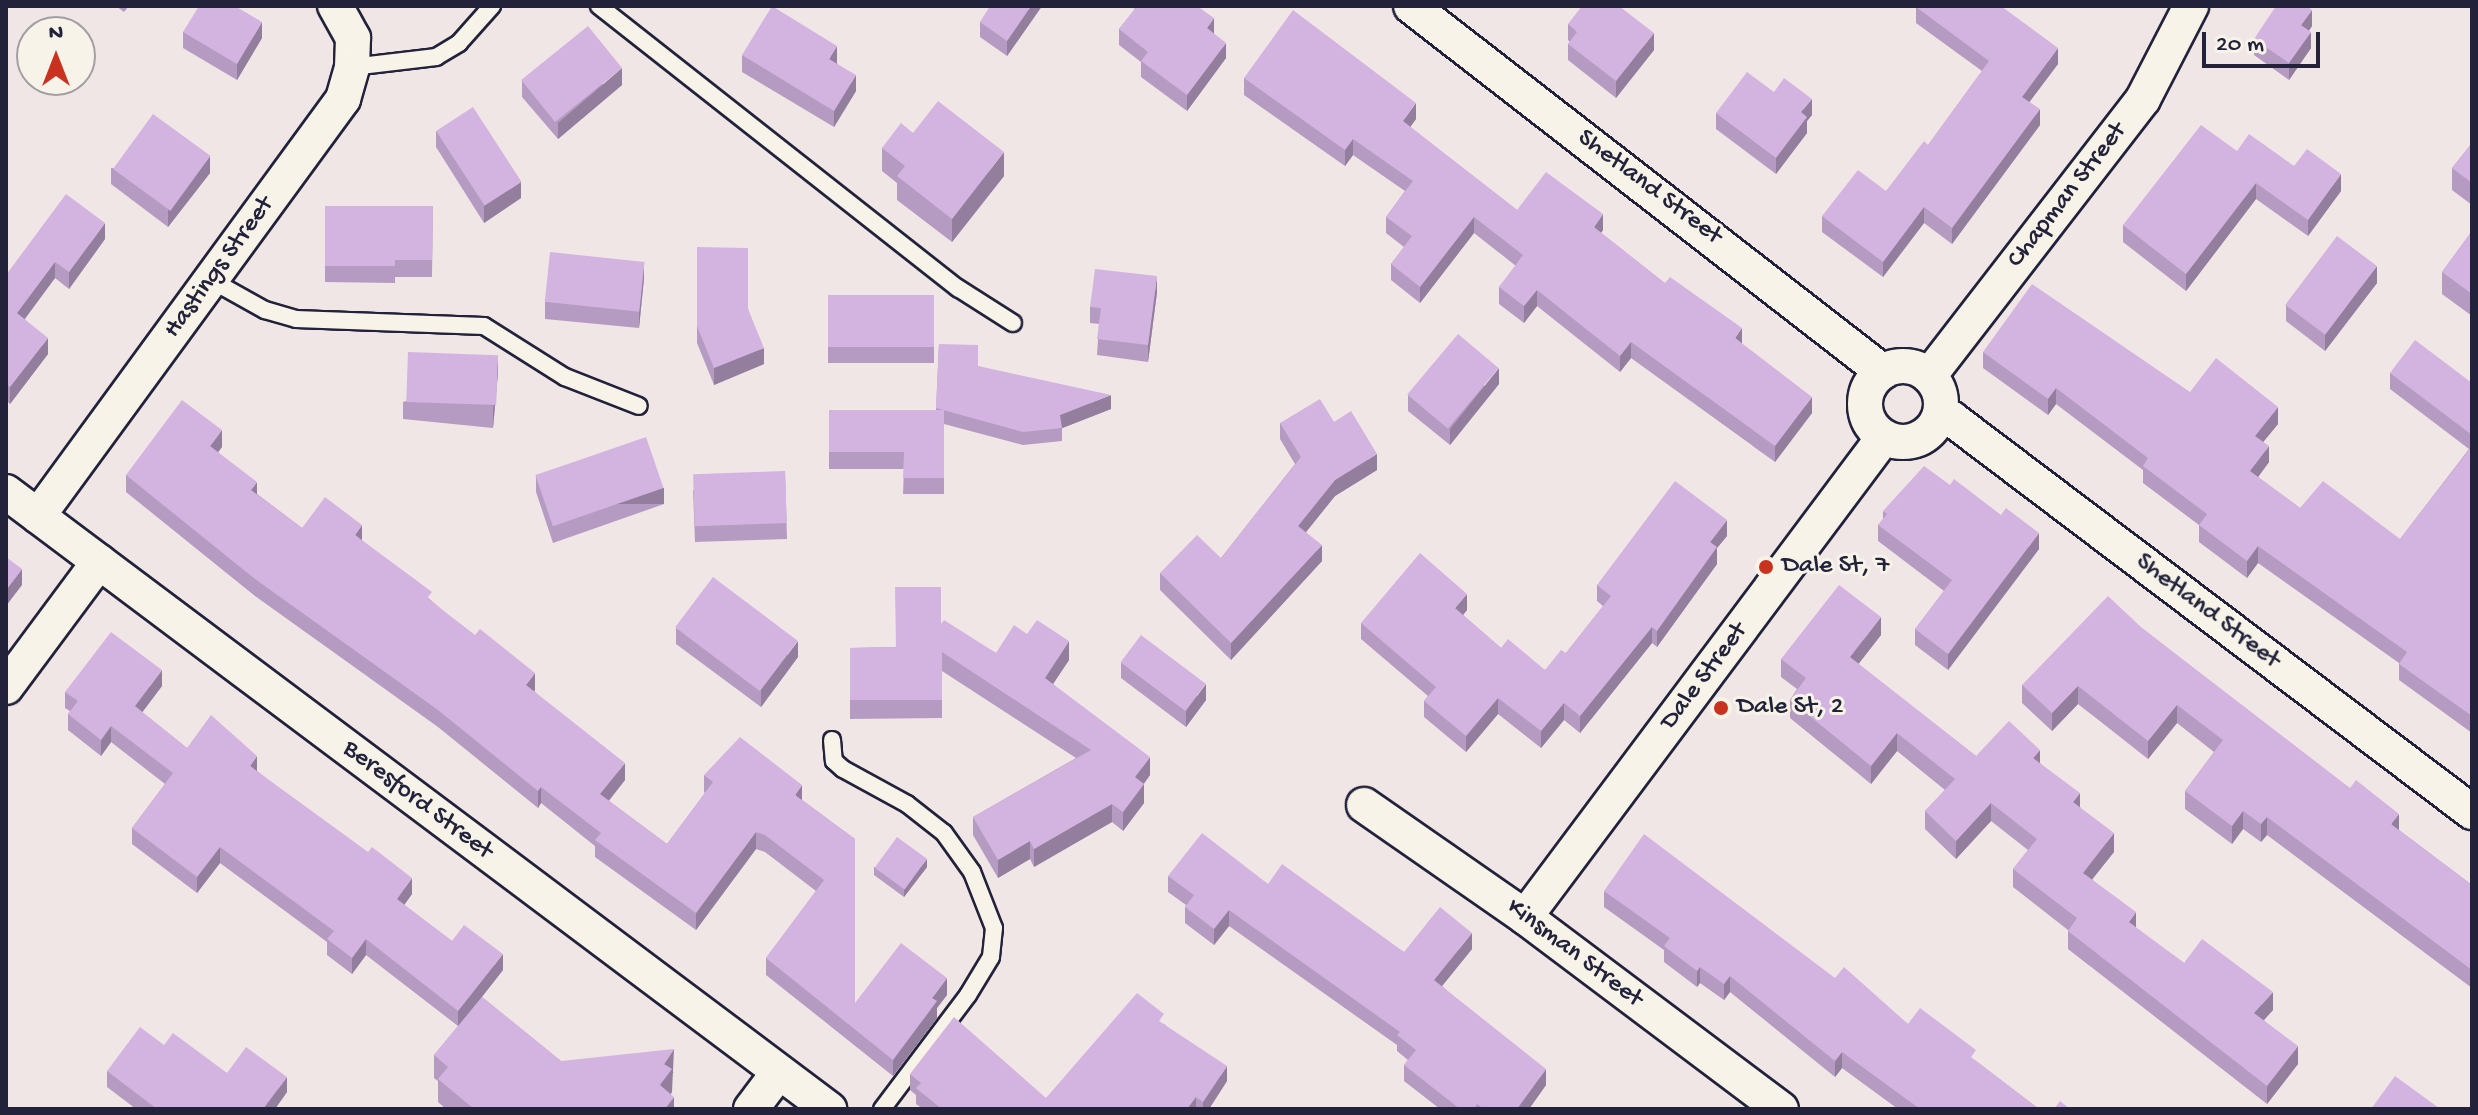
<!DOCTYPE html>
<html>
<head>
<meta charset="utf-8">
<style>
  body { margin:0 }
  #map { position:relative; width:2478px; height:1115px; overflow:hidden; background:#f0e6e6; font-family:"Gochi Hand",sans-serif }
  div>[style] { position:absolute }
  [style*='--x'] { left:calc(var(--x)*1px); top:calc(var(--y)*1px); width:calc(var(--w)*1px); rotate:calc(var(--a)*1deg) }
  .roads { filter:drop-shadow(2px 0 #22223b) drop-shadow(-2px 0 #22223b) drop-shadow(0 2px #22223b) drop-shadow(0 -2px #22223b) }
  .service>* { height:16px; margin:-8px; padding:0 8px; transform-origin:8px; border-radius:8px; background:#f7f3e8 }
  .minor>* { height:34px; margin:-17px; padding:0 17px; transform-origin:17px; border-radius:17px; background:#f7f3e8 }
  .minor>.ring { margin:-17px; padding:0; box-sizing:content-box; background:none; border:34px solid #f7f3e8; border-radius:50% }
  .wall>* { inset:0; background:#b59bc1; transform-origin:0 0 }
  .shaded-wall>* { inset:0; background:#947e9d; transform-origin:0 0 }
  .building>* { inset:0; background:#d3b4e0; transform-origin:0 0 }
  .dots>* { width:22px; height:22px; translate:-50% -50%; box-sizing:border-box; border:4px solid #f7f3e8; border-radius:50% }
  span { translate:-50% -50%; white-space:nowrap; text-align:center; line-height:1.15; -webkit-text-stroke:6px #f7f3e8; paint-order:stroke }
  .street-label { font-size:26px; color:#22223b }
  .poi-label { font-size:26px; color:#22223b }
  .left { translate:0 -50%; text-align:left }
  .frame { position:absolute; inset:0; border:8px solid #22223b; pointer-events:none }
  .north { position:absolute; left:16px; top:16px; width:80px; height:80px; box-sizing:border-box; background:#f7f3e8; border:2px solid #a29fa3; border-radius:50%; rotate:0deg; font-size:22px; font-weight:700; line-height:32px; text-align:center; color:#22223b }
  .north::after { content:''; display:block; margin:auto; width:28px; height:36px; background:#c8321e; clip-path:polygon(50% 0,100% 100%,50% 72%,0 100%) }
  .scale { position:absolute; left:2202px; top:32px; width:118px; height:36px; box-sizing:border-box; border:4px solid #22223b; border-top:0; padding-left:10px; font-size:24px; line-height:28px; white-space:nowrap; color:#22223b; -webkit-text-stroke:6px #f7f3e8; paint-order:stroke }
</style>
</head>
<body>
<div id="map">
  <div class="roads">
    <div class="service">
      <div style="--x:599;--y:6;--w:457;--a:38.2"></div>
      <div style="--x:958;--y:288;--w:65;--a:32.5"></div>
      <div style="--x:352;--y:67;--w:85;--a:-6.8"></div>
      <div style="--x:436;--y:57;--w:27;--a:-31"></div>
      <div style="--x:459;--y:43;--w:50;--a:-48.3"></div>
      <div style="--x:211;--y:280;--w:62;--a:29.1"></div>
      <div style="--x:265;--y:310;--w:32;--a:16"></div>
      <div style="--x:296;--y:319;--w:188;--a:2.1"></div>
      <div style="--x:484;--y:326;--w:96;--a:32.2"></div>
      <div style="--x:565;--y:377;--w:79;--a:21.4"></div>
      <div style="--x:832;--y:740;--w:21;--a:85"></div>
      <div style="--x:834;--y:761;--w:12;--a:42"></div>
      <div style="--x:843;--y:769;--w:73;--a:28.7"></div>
      <div style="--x:907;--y:804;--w:47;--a:38.1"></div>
      <div style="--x:944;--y:833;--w:48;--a:54.3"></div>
      <div style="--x:972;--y:872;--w:60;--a:68.6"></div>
      <div style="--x:994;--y:928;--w:29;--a:96"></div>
      <div style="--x:991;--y:957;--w:44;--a:121.2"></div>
      <div style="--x:968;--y:995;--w:143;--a:127"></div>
    </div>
    <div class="minor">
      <div style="--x:1411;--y:6;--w:597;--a:37.79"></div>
      <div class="ring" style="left:1865px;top:366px;width:42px;height:42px"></div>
      <div style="--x:1929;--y:376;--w:350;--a:-52.3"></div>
      <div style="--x:2143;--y:99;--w:105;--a:-62.7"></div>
      <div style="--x:1940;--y:415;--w:13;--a:18"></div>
      <div style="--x:1952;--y:419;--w:652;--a:37.08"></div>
      <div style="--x:6;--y:492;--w:1029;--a:36.86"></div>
      <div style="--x:38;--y:516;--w:517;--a:-53.82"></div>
      <div style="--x:343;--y:99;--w:33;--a:-74"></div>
      <div style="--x:352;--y:67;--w:29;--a:-88"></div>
      <div style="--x:353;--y:38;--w:37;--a:-119"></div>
      <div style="--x:6;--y:687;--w:156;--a:-53.4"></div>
      <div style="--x:1364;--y:805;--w:196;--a:34.8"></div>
      <div style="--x:1525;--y:917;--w:320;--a:36.9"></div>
      <div style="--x:1525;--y:917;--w:599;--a:-53.21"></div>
      <div style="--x:751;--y:1109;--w:46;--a:-52.9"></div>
    </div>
  </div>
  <div class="wall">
    <div style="clip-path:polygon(116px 6px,129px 6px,124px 12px)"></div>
    <div style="clip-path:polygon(1042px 6px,1007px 56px,980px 37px,980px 22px)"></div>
    <div style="clip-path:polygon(1130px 6px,1197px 6px,1214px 33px,1226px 58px,1187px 111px,1141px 77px,1141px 62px,1119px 45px,1119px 29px,1135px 9px)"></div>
    <div style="clip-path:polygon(1916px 7px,2058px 64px,2029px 102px,2040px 125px,1952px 244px,1924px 223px,1883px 277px,1822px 232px,1822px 216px,1886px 191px,1928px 145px,1982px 71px,1916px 23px)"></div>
    <div style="clip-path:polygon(1568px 24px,1654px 50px,1616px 98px,1568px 60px,1568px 44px,1570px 42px,1568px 40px)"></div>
    <div style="clip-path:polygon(2312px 26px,2309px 31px,2311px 48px,2289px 80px,2254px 55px,2254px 39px)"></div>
    <div style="clip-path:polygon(183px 32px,262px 38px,237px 80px,183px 48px)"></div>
    <div style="clip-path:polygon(742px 55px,837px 63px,856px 91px,834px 127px,742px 72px)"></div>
    <div style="clip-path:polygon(1244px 78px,1416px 119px,1410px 127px,1517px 210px,1603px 230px,1601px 233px,1742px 344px,1812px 413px,1775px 462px,1631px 358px,1620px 372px,1537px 306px,1524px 323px,1499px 304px,1499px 287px,1516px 266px,1474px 233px,1420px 303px,1391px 280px,1391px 264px,1404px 247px,1386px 233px,1386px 217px,1405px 191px,1353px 155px,1345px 166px,1244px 95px)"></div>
    <div style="clip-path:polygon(522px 81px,622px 85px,558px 139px,522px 97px)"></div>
    <div style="clip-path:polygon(1774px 92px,1812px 115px,1807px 121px,1807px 133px,1776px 174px,1716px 129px,1716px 113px)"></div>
    <div style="clip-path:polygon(436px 131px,521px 198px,484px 223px,436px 147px)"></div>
    <div style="clip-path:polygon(913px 133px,1004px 176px,952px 242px,897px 200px,897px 183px,882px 171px,882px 148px)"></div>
    <div style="clip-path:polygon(2472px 143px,2472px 205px,2452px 190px,2452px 168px)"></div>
    <div style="clip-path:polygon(2237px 151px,2294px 166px,2341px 191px,2308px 236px,2256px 199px,2186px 291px,2123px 242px,2123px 225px)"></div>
    <div style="clip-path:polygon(111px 168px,210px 173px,168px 227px,111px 184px)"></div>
    <div style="clip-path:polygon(325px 206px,433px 206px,432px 277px,395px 277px,395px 283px,325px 282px)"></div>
    <div style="clip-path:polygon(2472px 231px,2472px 316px,2442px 294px,2442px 272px)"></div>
    <div style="clip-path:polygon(105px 239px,69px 289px,55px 278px,25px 319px,48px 354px,10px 404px,6px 400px,6px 275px)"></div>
    <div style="clip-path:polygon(697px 247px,748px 309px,764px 364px,714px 385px,697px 343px)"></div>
    <div style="clip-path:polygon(644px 278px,639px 328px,545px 319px,545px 302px)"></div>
    <div style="clip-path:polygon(2377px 283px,2325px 351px,2286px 321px,2286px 305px)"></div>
    <div style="clip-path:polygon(1157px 292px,1148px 362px,1097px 355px,1099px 324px,1090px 323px,1090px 307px)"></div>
    <div style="left:828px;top:295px;width:106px;height:68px"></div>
    <div style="clip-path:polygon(939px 344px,978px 366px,1111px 409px,1062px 428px,1062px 441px,1023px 445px,944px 424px,944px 494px,903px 494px,904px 469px,829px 469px,829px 410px,936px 410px)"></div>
    <div style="clip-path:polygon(1983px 352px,2190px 392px,2278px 424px,2263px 442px,2269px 462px,2258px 477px,2300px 508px,2400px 539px,2469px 449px,2390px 389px,2390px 373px,2472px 383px,2472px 733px,2399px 680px,2399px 663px,2258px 563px,2247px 578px,2199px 542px,2199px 525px,2143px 483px,2143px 470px,2056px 404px,2048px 415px,1983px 368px)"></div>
    <div style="clip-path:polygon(498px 372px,493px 428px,403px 419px,403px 402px)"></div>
    <div style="clip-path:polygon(1499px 384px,1450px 445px,1408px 411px,1408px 395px)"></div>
    <div style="clip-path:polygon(1334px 422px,1377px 470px,1335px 496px,1306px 532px,1322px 561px,1231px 660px,1160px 590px,1160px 573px,1221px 558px,1295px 464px,1280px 439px,1280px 423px)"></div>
    <div style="clip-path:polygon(222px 447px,218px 452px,257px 494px,302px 528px,362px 541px,535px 690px,534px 691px,625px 780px,609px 801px,667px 844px,705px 793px,704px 792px,704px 775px,802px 800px,855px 839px,855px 1003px,947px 995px,937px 1008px,937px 1018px,893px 1076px,766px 975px,766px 958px,816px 891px,765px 852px,756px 849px,696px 930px,595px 857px,595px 846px,541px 803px,538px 808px,438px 727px,255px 596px,126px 492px,126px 475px)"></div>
    <div style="clip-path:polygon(785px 471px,787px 539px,695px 542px,693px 490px)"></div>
    <div style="clip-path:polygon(536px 476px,664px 504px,553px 543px,536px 492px)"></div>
    <div style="clip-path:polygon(1883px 511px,2039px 549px,1948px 670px,1915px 645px,1915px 629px,1944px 591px,1878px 541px,1878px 525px,1883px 519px)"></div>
    <div style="clip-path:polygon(1727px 536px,1717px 548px,1717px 564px,1657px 647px,1652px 643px,1580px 733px,1564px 720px,1541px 748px,1498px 714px,1466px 752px,1424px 717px,1424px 701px,1428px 696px,1361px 639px,1361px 623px,1467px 610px,1463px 615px,1501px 648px,1545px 670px,1566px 653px,1603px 606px,1597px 601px,1597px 585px)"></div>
    <div style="clip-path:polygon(941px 624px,996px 653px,1069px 660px,1053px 684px,1150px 775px,1144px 784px,1144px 803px,1123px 831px,1112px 822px,1034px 867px,1030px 859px,998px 878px,973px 835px,973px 817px,1076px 758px,942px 671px,942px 718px,850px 719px,850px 648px,895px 647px)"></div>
    <div style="clip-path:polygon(676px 628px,798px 657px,761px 707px,676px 644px)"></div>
    <div style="clip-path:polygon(2142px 628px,2399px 830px,2472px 885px,2472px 988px,2267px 835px,2261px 842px,2243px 829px,2232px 844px,2185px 809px,2185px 791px,2214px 752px,2177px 723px,2148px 759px,2078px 704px,2052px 731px,2022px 703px,2022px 685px)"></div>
    <div style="clip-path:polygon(1881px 635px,1858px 664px,1976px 756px,2040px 763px,2080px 807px,2114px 852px,2092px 879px,2136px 928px,2184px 963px,2273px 1010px,2264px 1020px,2298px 1064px,2267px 1104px,2068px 949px,2068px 930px,2013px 887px,2013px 869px,2028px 850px,1991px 821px,1956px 859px,1925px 829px,1925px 811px,1945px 790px,1897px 751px,1871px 784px,1790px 718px,1790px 700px,1797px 689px,1781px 677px,1781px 659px)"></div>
    <div style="clip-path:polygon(1121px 662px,1206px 700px,1186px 727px,1121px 678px)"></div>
    <div style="clip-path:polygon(162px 686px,142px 712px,187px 748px,257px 771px,412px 894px,404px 905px,452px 941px,503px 970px,482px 997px,561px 1061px,674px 1072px,672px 1074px,672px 1092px,671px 1094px,674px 1109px,446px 1109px,438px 1102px,438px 1081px,434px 1078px,434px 1055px,458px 1026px,366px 955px,352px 974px,327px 955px,327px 942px,220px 863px,197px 893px,132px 844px,132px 828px,165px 784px,111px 742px,101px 756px,68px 730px,68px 714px,70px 711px,65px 708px,65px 692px)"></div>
    <div style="clip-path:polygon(874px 867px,927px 867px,904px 897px,874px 875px)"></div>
    <div style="clip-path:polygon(1168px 876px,1268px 884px,1404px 952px,1472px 949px,1442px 986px,1546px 1085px,1529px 1109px,1440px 1109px,1404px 1081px,1404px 1065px,1408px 1060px,1397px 1051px,1397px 1045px,1229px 926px,1214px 945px,1185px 923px,1185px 907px,1186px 905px,1168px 892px)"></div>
    <div style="clip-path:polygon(1604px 891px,1835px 978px,1908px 1024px,1976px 1061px,2039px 1109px,1898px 1109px,1842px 1068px,1835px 1077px,1730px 992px,1724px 1000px,1700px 983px,1697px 987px,1664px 962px,1664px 950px,1604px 907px)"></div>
    <div style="clip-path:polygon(1164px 1024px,1227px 1081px,1209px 1109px,923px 1109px,916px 1104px,916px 1095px,910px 1090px,910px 1074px,1046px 1098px)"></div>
    <div style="clip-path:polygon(164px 1045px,227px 1073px,287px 1092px,275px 1109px,136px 1109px,107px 1087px,107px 1071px)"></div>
  </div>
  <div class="shaded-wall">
    <div style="clip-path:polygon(1031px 6px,1042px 6px,1007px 56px,1007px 41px)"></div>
    <div style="clip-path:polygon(2312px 10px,2312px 26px,2301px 42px,2301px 25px)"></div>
    <div style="clip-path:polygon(1214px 18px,1214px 34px,1207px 28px)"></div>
    <div style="clip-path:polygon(262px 22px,262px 38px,237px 80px,237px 64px)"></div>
    <div style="clip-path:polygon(2311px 32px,2311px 48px,2289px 80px,2289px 63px)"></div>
    <div style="clip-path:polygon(1654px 33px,1654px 50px,1616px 98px,1616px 81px)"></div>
    <div style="clip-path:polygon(1226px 43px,1226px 58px,1187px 111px,1187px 95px)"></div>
    <div style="clip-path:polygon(837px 46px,837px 63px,829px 75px,829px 59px)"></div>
    <div style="clip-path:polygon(2058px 48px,2058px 64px,2022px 112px,2022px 97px)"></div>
    <div style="clip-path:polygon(622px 68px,622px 85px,558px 139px,558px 123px)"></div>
    <div style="clip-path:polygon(856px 75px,856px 91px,834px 127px,834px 111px)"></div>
    <div style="clip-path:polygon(1812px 99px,1812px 115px,1807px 121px,1807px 133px,1776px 174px,1776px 158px,1801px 112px)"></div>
    <div style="clip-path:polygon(1416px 103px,1416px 119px,1403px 137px,1403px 121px)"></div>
    <div style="clip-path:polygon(2040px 109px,2040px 125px,1952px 244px,1952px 228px)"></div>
    <div style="clip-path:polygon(1353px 139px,1353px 155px,1345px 166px,1345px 150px)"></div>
    <div style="clip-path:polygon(1004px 152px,1004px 176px,952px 242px,952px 219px)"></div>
    <div style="clip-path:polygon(210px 156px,210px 173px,168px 227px,168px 211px)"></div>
    <div style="clip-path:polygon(2341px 174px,2341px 191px,2308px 236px,2308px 220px)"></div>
    <div style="clip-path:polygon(521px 182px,521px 198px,484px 223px,484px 206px)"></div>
    <div style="clip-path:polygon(2256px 183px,2256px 199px,2186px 291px,2186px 274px)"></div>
    <div style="clip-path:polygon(1924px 207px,1924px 223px,1883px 277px,1883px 262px)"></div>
    <div style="clip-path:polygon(1603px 214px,1603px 230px,1594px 243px,1594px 227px)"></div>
    <div style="clip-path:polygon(1474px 217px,1474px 233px,1420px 303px,1420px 287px)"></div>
    <div style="clip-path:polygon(105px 223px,105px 239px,69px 289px,69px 272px)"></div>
    <div style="clip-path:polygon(55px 262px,55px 278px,17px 329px,17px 313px)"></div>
    <div style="clip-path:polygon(644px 262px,644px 278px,639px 328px,639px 311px)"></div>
    <div style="clip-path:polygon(2377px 266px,2377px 283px,2325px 351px,2325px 334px)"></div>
    <div style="clip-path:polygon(1157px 276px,1157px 292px,1148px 362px,1148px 345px)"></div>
    <div style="clip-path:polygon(1537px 290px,1537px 306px,1524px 323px,1524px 306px)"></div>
    <div style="clip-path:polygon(1742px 328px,1742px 344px,1735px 338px)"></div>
    <div style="clip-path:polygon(48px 338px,48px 354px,10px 404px,10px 387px)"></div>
    <div style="clip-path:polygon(1631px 342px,1631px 358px,1620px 372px,1620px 356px)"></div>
    <div style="clip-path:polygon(764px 348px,764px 364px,714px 385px,714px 368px)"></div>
    <div style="clip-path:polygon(498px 355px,498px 372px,493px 428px,493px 411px)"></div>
    <div style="clip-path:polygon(1499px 368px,1499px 384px,1450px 445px,1450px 429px)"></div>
    <div style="clip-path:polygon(2056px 388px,2056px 404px,2048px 415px,2048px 399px)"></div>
    <div style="clip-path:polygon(1111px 395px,1111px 409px,1060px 429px,1060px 415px)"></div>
    <div style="clip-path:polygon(1812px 397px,1812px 413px,1775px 462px,1775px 446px)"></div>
    <div style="clip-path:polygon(2278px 407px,2278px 424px,2255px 452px,2255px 436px)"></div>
    <div style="clip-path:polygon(222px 430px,222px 447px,210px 463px,210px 446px)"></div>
    <div style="clip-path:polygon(2269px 446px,2269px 462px,2250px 488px,2250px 471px)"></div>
    <div style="clip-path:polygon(1377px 454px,1377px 470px,1335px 496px,1298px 542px,1298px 526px,1335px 480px)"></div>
    <div style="clip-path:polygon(257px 482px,257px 499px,251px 490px)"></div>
    <div style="left:664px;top:488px;width:16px;height:118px;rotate:90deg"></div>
    <div style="clip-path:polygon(1727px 520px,1727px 536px,1717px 548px,1717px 564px,1657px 647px,1657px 631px,1710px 542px)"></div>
    <div style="clip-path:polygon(362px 525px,362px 542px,355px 535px)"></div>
    <div style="clip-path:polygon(2039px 533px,2039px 549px,1948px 670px,1948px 654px)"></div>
    <div style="clip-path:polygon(1322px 545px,1322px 561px,1231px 660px,1231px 643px)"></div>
    <div style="clip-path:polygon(2258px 546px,2258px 563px,2247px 578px,2247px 561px)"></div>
    <div style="clip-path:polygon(22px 569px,22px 585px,6px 606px,6px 590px)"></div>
    <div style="clip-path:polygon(1467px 594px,1467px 610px,1455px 625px,1455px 608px)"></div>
    <div style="clip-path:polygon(1881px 617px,1881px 635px,1850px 675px,1850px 657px)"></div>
    <div style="clip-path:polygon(1652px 627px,1652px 643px,1580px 733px,1580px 716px)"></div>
    <div style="clip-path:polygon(798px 641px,798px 657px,761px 707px,761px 690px)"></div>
    <div style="clip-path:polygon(1069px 641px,1069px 660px,1045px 696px,1045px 678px)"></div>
    <div style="clip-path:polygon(162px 670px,162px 686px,135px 722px,135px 706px)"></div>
    <div style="clip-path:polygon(535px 673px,535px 690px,526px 702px,526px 685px)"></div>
    <div style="clip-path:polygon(1206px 684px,1206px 700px,1186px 727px,1186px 711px)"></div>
    <div style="clip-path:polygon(2078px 686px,2078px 704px,2052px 731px,2052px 713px)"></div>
    <div style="clip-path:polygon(1498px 698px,1498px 714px,1466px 752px,1466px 736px)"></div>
    <div style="clip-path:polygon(1564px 703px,1564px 720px,1541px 748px,1541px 731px)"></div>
    <div style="clip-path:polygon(2177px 705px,2177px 723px,2148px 759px,2148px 741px)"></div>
    <div style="clip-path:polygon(111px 726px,111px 742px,101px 756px,101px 740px)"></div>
    <div style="clip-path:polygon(1897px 733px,1897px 751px,1871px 784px,1871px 766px)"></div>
    <div style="clip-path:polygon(2040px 750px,2040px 768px,2033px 758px)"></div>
    <div style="clip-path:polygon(257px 756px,257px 772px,250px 766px)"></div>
    <div style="clip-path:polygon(1150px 757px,1150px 775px,1135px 795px,1135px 777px)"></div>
    <div style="clip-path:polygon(625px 763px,625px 780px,600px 811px,600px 794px)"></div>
    <div style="clip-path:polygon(1144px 784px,1144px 803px,1123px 831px,1123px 812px)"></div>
    <div style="clip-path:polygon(802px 785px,802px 802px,795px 795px)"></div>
    <div style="clip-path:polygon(541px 787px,541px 803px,538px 808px,538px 791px)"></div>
    <div style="clip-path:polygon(2080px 793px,2080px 811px,2073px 802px)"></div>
    <div style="clip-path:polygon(1991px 803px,1991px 821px,1956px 859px,1956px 841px)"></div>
    <div style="clip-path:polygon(1112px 804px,1112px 822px,1034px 867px,1034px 849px)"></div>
    <div style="clip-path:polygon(2243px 811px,2243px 829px,2232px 844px,2232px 826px)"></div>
    <div style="clip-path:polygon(2399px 814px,2399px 832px,2391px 824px)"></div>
    <div style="clip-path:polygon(2267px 817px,2267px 835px,2261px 842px,2261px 824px)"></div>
    <div style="clip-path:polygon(756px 832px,756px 849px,696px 930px,696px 913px)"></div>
    <div style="clip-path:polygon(2114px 833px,2114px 852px,2083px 891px,2083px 873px)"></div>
    <div style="clip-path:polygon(1030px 841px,1030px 859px,998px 878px,998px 860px)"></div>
    <div style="clip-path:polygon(220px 847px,220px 863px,197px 893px,197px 877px)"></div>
    <div style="clip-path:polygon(927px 859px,927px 867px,904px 897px,904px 889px)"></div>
    <div style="clip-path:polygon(412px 878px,412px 894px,397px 915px,397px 899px)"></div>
    <div style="clip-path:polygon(1229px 910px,1229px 926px,1214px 945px,1214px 929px)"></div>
    <div style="clip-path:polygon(2136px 912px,2136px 931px,2129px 922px)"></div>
    <div style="clip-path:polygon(1472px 933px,1472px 949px,1434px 996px,1434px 980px)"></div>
    <div style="clip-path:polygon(366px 939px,366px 955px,352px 974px,352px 958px)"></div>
    <div style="clip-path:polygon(503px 954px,503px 970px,458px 1027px,458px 1011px)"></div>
    <div style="clip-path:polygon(1700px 967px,1700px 983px,1697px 987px,1697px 971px)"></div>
    <div style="clip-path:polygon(1730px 976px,1730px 992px,1724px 1000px,1724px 984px)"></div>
    <div style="clip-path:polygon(947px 978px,947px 995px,937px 1008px,937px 1018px,893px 1076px,893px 1060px,932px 998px)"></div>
    <div style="clip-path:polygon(2273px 992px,2273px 1010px,2254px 1031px,2254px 1013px)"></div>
    <div style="clip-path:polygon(2298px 1046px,2298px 1064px,2267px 1104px,2267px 1086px)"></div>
    <div style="clip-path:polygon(674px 1049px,672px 1092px,660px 1108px,660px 1085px,664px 1064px)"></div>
    <div style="clip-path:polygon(1842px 1052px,1842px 1068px,1835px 1077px,1835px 1061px)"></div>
    <div style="clip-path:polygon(1227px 1066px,1227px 1081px,1209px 1109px,1203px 1109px,1203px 1102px)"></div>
    <div style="clip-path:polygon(1546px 1069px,1546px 1085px,1529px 1109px,1517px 1109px)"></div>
    <div style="clip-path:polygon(287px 1077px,287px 1092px,275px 1109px,263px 1109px)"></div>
    <div style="clip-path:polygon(674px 1097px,674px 1109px,665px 1109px)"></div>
    <div style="clip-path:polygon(1196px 1097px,1196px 1109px,1187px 1109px)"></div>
  </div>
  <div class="building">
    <div style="clip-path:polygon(199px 6px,235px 6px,262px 22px,237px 64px,183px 32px)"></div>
    <div style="clip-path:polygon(772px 6px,837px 46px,829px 59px,856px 75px,834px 111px,742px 55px)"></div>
    <div style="clip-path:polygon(990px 6px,1031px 6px,1007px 41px,980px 22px)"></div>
    <div style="clip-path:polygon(1137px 6px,1197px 6px,1214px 18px,1207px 28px,1226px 43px,1187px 95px,1141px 61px,1148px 52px,1119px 29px)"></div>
    <div style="clip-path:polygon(1582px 6px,1619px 6px,1654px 33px,1616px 81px,1568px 44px,1577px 32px,1568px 24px)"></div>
    <div style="clip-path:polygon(1917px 6px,2001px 6px,2058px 48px,2022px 97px,2040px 109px,1952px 228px,1924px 207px,1883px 262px,1822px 216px,1858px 170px,1886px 191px,1924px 141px,1928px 145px,1989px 61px,1916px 7px)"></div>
    <div style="clip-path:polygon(2276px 6px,2307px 6px,2312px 10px,2301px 25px,2311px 32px,2289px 63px,2254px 39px)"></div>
    <div style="clip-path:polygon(1293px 10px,1416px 103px,1403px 121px,1517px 210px,1546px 172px,1603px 214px,1594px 227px,1665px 283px,1670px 277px,1742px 328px,1735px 338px,1812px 397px,1775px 446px,1631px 342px,1620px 356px,1537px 290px,1524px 306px,1499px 287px,1523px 255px,1474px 217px,1420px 287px,1391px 264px,1412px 236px,1386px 217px,1413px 181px,1353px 139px,1345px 150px,1244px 78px)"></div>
    <div style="left:588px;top:26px;width:54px;height:86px;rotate:51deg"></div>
    <div style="clip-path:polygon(1747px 72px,1774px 92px,1784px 78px,1812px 99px,1801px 112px,1807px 117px,1776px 158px,1716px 113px)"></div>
    <div style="clip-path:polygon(938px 101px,1004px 152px,952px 219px,897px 176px,905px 166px,882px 148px,901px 123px,913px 133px)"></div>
    <div style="left:473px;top:107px;width:89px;height:44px;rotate:57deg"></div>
    <div style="left:153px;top:114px;width:71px;height:68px;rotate:36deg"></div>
    <div style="clip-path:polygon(2201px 125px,2237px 151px,2249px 134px,2294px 166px,2307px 149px,2341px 174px,2308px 220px,2256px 183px,2186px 274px,2123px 225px)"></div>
    <div style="clip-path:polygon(2472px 143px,2472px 183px,2452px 168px)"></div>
    <div style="clip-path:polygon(66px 194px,105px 223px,69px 272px,55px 262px,17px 313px,48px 338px,10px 387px,6px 384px,6px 275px)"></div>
    <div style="clip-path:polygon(325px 206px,433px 206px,432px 260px,395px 260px,395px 266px,325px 266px)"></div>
    <div style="clip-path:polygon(2472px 231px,2472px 294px,2442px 272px)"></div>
    <div style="left:2337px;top:236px;width:50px;height:86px;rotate:37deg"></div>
    <div style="clip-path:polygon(697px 247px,748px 248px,748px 309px,764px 348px,714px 368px,697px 326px)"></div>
    <div style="left:550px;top:252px;width:95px;height:50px;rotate:6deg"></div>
    <div style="clip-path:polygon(1095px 269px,1157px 276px,1148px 345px,1097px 339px,1101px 308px,1090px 307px)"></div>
    <div style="clip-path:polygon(2032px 284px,2190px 392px,2216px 358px,2278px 407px,2255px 436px,2269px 446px,2250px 471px,2300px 508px,2323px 481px,2400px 539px,2472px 446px,2472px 716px,2399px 664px,2407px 652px,2258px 546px,2247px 561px,2199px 525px,2207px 514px,2143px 466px,2148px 458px,2056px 388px,2048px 399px,1983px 352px)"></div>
    <div style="left:828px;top:295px;width:106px;height:52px"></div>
    <div style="left:1458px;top:334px;width:53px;height:79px;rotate:40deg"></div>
    <div style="clip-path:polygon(2415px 340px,2472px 383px,2472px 435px,2390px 373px)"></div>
    <div style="clip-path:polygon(939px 344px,978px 345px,978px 366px,1111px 395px,1060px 415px,1062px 428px,1023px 432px,936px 408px)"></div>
    <div style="left:408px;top:352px;width:90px;height:50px;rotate:2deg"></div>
    <div style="clip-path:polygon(1320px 399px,1334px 422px,1351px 411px,1377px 454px,1335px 480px,1298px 526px,1322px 545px,1231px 643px,1160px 573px,1197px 535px,1221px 558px,1301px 457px,1280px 423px)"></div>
    <div style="clip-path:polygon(182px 400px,222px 430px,210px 446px,257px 482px,251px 490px,302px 528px,325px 497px,362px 525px,355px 535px,432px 592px,427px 598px,475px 635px,480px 629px,535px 673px,526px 685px,625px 763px,600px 794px,667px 844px,713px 782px,704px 775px,740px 737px,802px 785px,795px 795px,855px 839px,855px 1003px,901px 943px,947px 978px,932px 998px,937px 1001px,893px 1060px,766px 958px,824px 880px,765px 835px,756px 832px,696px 913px,595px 840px,601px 833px,541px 787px,538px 791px,438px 710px,255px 579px,126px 475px)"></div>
    <div style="clip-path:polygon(829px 410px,944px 410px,944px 478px,903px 478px,904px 452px,829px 452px)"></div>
    <div style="left:646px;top:437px;width:54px;height:117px;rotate:71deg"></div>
    <div style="clip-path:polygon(1924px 466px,1950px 485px,1954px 479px,2001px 515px,2006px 508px,2039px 533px,1948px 654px,1915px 629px,1952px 580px,1878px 525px,1887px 514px,1883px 511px)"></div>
    <div style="left:785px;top:471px;width:52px;height:92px;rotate:88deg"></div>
    <div style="clip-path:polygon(1675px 481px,1727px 520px,1710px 542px,1717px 547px,1657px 631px,1652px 627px,1580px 716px,1564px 703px,1541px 731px,1498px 698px,1466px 736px,1424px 701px,1436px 687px,1361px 623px,1420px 553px,1467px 594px,1455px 608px,1501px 648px,1508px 639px,1545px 670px,1561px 650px,1566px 653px,1611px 596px,1597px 585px)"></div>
    <div style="clip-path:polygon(6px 557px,22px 569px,6px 590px)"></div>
    <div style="left:713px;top:577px;width:106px;height:63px;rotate:37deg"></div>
    <div style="clip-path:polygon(1839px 585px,1881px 617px,1850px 657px,1976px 756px,2009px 721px,2040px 750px,2033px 758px,2080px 793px,2073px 802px,2114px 833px,2083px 873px,2136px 912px,2129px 922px,2184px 963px,2202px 939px,2273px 992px,2254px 1013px,2298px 1046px,2267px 1086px,2068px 931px,2077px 918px,2013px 869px,2037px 839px,1991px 803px,1956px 841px,1925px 811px,1955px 779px,1897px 733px,1871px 766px,1790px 700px,1806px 678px,1781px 659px)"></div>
    <div style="clip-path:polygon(895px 587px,941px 587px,941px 624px,944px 620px,996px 653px,1014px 625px,1027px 634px,1037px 620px,1069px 641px,1045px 678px,1150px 757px,1135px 777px,1144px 784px,1123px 812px,1112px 804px,1034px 849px,1030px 841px,998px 860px,973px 817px,1091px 750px,942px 652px,942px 700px,850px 700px,850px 648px,896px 647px)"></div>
    <div style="clip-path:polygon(2108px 596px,2142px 628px,2350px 788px,2356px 780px,2399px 814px,2391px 824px,2472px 885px,2472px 970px,2267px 817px,2261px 824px,2243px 811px,2232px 826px,2185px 791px,2223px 740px,2177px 705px,2148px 741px,2078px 686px,2052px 713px,2022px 685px)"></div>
    <div style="clip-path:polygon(111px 632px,162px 670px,135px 706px,187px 748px,211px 715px,257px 756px,250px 766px,368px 852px,372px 847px,412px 878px,397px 899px,452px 941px,464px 925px,503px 954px,458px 1011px,366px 939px,352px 958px,327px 939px,334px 931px,220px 847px,197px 877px,132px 828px,173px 773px,111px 726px,101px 740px,68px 714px,78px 701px,65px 692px)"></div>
    <div style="left:1141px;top:635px;width:81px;height:34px;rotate:37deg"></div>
    <div style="clip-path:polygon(1202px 833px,1268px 884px,1282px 864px,1404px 952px,1440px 907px,1472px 933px,1434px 980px,1546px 1069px,1517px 1109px,1484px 1109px,1477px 1104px,1474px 1109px,1460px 1109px,1404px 1065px,1416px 1050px,1397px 1035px,1400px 1032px,1229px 910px,1214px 929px,1185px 907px,1194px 895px,1168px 876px)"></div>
    <div style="clip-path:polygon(1644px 834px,1835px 978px,1844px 967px,1908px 1024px,1920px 1008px,1976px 1050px,1971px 1057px,2039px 1109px,1920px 1109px,1842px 1052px,1835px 1061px,1730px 976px,1724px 984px,1700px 967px,1697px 971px,1664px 946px,1670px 938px,1604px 891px)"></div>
    <div style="left:897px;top:837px;width:37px;height:38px;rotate:36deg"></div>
    <div style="clip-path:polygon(1137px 993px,1164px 1014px,1159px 1021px,1227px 1066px,1203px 1102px,1196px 1097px,1187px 1109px,942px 1109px,916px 1088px,921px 1083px,910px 1074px,954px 1017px,1046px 1098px)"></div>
    <div style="clip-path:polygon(482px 997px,561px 1061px,674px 1049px,664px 1064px,672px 1069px,660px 1085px,674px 1097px,665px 1109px,474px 1109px,438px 1079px,448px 1067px,434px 1055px)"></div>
    <div style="clip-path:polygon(140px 1027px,164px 1045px,173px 1033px,227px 1073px,246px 1047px,287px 1077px,263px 1109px,157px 1109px,107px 1071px)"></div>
    <div style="clip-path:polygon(2395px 1076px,2439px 1108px,2438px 1109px,2371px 1109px)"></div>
    <div style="clip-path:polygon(2060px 1101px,2070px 1109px,2054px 1109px)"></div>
  </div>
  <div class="dots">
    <div style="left:1766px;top:567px;background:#c8321e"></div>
    <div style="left:1721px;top:708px;background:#c8321e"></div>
  </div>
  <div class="street-label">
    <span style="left:1649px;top:188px;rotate:37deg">Shetland Street</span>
    <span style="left:2068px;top:196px;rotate:-52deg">Chapman Street</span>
    <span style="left:220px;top:268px;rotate:-54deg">Hastings Street</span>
    <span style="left:2207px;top:612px;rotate:37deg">Shetland Street</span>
    <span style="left:1705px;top:677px;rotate:-53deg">Dale Street</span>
    <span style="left:417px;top:801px;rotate:37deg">Beresford Street</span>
    <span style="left:1574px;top:954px;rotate:37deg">Kinsman Street</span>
  </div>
  <div class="poi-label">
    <span class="left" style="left:1782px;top:567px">Dale St, 7</span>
    <span class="left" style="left:1737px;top:708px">Dale St, 2</span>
  </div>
  <div class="frame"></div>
  <div class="north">N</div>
  <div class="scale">20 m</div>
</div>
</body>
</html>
